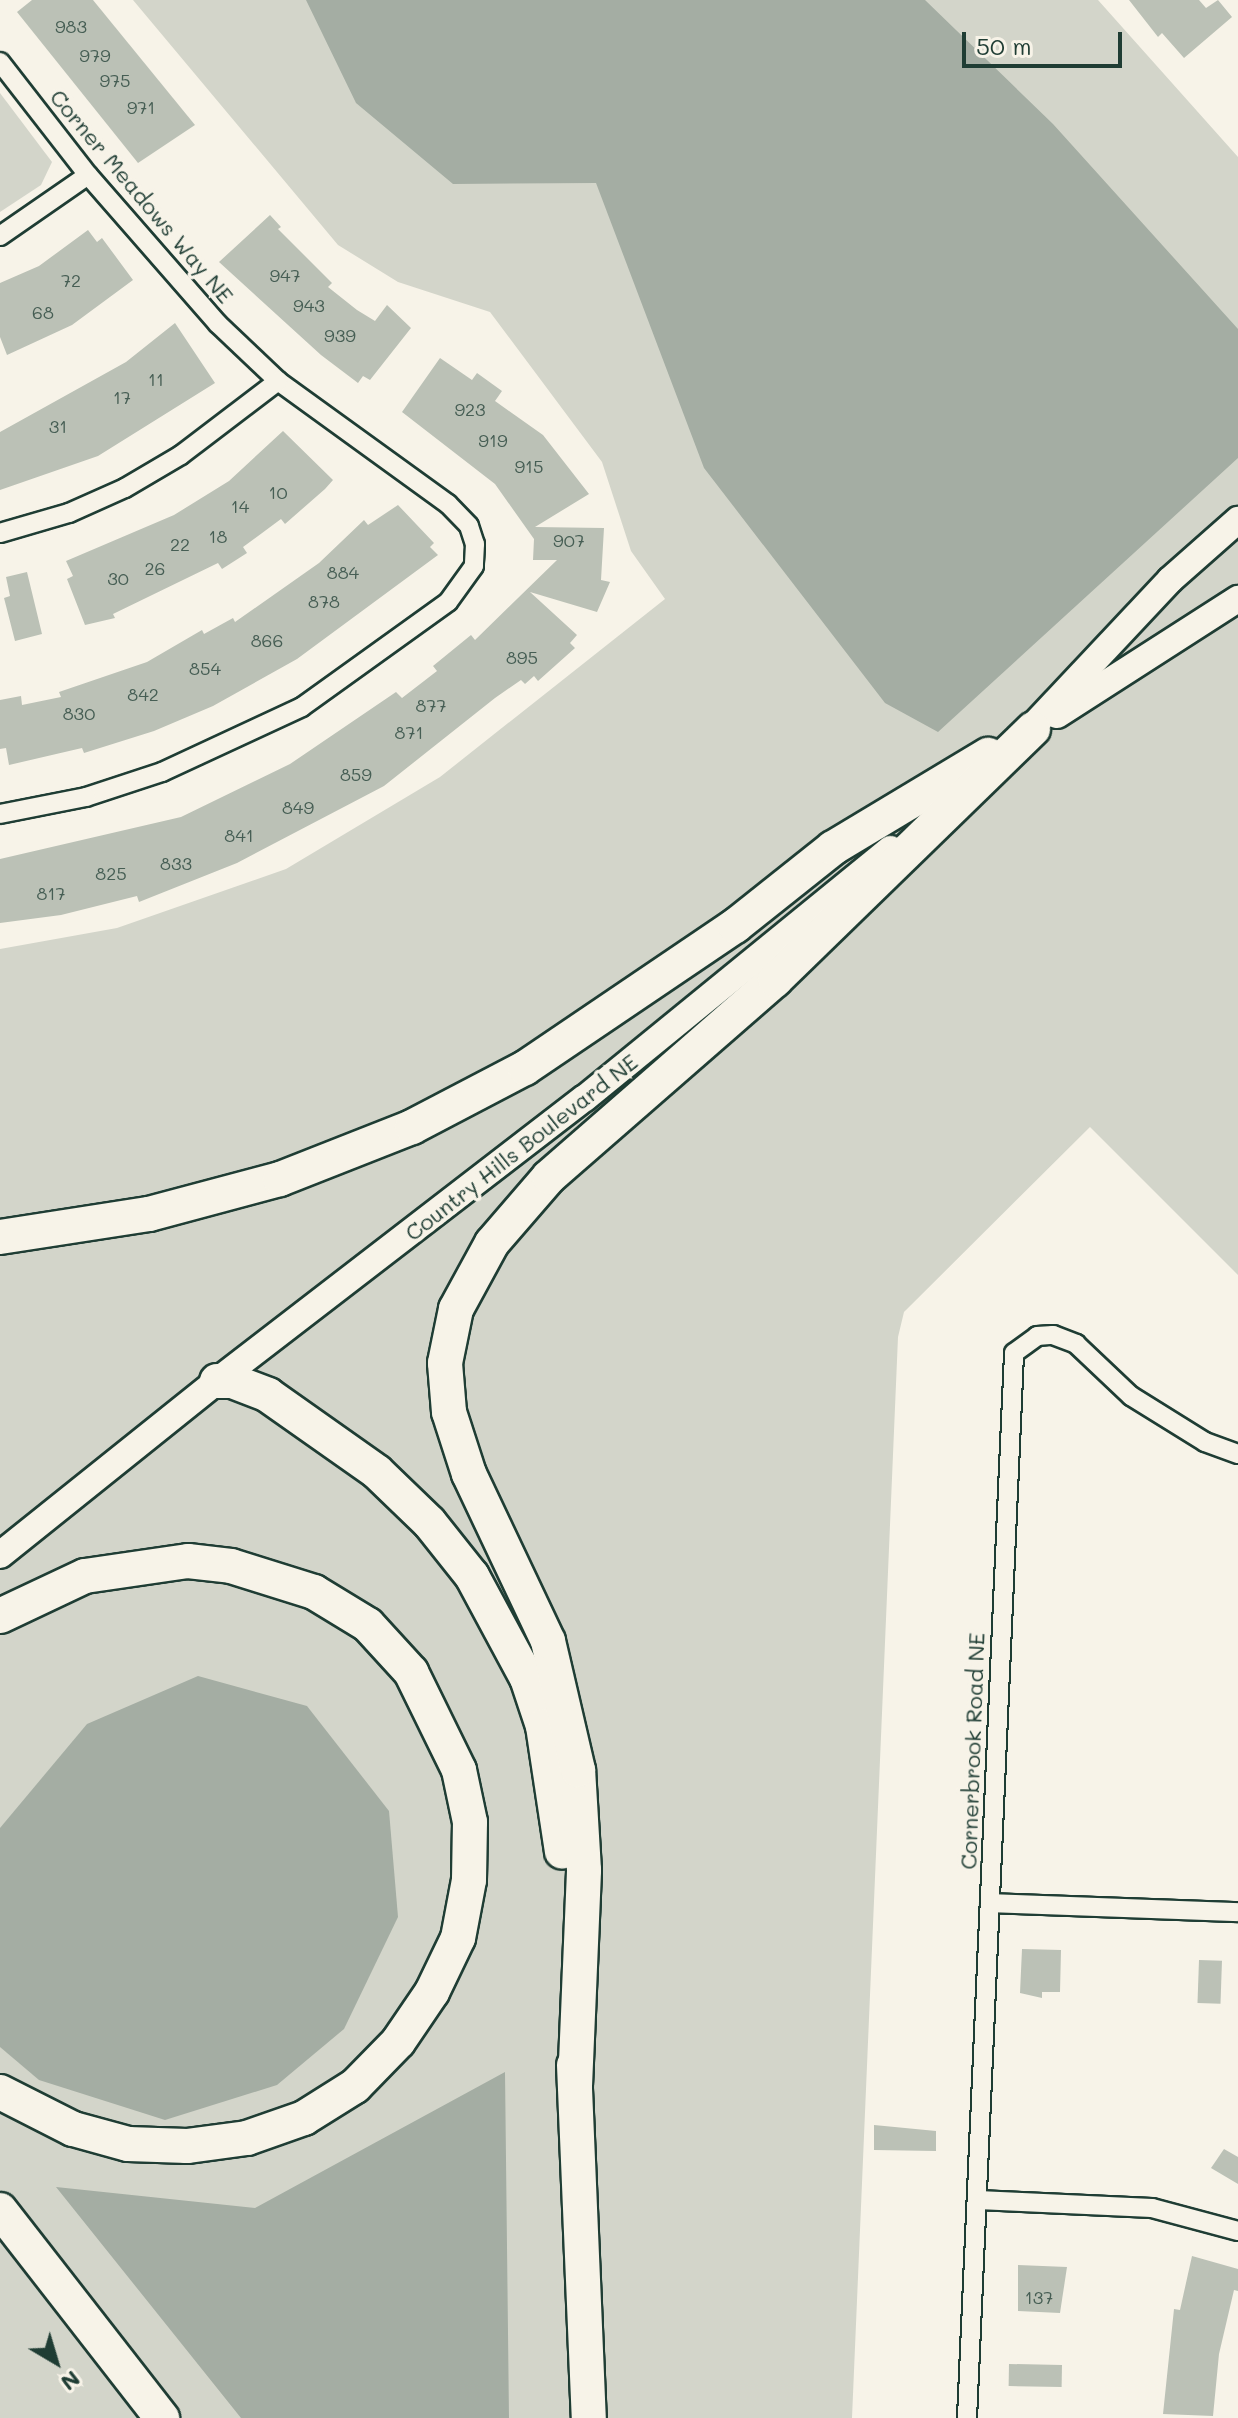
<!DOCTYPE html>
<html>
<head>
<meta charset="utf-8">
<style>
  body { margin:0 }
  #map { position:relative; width:1238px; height:2418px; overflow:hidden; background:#f7f3e8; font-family:Mali,sans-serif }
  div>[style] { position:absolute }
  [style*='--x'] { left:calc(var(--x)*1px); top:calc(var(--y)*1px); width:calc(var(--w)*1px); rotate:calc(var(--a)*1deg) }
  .green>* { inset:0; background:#d3d5ca }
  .water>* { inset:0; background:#a4ada3 }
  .building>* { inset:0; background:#bbc1b6; transform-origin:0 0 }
  .roads { filter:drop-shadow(2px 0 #1f3d34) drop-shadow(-2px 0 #1f3d34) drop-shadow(0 2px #1f3d34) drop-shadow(0 -2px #1f3d34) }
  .street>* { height:18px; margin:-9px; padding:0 9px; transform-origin:9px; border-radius:9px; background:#f7f3e8 }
  .secondary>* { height:26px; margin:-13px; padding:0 13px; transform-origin:13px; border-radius:13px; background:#f7f3e8 }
  .highway>* { height:34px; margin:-17px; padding:0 17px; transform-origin:17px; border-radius:17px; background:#f7f3e8 }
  span { translate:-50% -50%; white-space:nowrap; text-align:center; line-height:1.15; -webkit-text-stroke:7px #f7f3e8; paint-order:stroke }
  .number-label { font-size:18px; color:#465e54 }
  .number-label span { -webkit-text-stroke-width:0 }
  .street-label { font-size:22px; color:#1f3d34 }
  .north { position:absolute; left:16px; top:2322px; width:80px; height:80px; -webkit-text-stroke:6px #f7f3e8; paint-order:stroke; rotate:142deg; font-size:22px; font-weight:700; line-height:32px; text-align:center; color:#1f3d34 }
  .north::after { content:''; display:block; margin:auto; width:28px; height:36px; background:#1f3d34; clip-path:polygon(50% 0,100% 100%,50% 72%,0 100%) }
  .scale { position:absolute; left:962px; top:32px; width:160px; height:36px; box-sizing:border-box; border:4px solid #1f3d34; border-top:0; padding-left:10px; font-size:24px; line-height:28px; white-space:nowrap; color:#1f3d34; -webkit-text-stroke:6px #f7f3e8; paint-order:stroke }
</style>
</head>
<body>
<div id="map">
  <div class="green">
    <div style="clip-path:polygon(133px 0,1098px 0,1238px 157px,1238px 1275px,1090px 1127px,904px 1312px,898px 1337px,852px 2418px,0 2418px,0 949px,117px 928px,286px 869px,440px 777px,665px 599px,631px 551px,602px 462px,490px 312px,398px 282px,338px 245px)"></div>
    <div style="clip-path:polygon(0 93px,52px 162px,41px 185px,0 212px)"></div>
  </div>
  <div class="water">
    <div style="clip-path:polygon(306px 0,925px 0,1053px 124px,1238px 329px,1238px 458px,938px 732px,885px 703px,704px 468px,596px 183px,453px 184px,356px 103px)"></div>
    <div style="clip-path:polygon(198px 1676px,307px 1706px,389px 1811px,398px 1917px,344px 2029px,277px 2085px,165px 2120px,39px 2080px,0 2047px,0 1828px,87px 1724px)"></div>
    <div style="clip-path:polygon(505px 2072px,509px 2418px,241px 2418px,56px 2187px,255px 2208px)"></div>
  </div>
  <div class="building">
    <div style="clip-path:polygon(32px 0,93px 0,195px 125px,138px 163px,17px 12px)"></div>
    <div style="clip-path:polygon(1129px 0,1199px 0,1206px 8px,1218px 0,1232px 17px,1184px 58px,1162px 33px,1158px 37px)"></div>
    <div style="clip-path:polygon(270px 215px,281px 227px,278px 229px,332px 283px,328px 287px,357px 310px,375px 321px,387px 305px,411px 328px,370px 380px,363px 376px,358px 383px,321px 355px,219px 262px)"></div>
    <div style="clip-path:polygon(88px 230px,97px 242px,102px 238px,133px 280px,72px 325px,7px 355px,0 337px,0 283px,39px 266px)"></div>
    <div style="clip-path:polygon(175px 323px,215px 383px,98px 456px,0 490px,0 432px,126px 362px)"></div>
    <div style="clip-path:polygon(440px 358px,472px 380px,477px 373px,502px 391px,495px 401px,543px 435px,589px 494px,535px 527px,604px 528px,601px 580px,610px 582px,597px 612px,530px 592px,577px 635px,570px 643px,575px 648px,538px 681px,534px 676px,525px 684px,521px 680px,495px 698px,384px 786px,237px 863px,139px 902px,137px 896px,61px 915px,0 923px,0 859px,181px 817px,290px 764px,396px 692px,402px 698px,437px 671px,433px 666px,471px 635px,475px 640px,557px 560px,533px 560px,534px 539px,495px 484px,402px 412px)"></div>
    <div style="clip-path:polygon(283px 431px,333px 480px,325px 489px,285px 524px,281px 519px,243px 547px,247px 553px,222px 569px,218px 563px,113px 614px,115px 618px,85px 625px,67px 579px,73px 576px,66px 561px,174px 515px,229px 481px)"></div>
    <div style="clip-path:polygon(398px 505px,434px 543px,430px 547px,438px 555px,297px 659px,213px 706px,154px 731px,84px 753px,82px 748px,9px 765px,6px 748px,0 749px,0 700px,21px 696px,22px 705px,61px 697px,59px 692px,147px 662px,202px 630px,204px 634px,233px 618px,235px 622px,319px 563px,364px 520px,368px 525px)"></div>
    <div style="clip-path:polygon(27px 572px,42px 634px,15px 641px,4px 598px,10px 596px,6px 577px)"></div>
    <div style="clip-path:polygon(1022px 1949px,1061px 1950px,1060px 1992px,1042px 1992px,1042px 1998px,1020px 1993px)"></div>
    <div style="left:1199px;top:1960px;width:23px;height:43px;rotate:2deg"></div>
    <div style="clip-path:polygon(874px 2125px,936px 2131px,936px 2151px,874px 2150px)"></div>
    <div style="clip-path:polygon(1224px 2149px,1238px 2157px,1238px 2184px,1211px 2168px)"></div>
    <div style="clip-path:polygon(1192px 2256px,1238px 2269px,1238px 2291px,1234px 2290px,1219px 2354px,1213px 2416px,1163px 2414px,1174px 2309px,1180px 2310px)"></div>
    <div style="clip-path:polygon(1018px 2265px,1067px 2267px,1060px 2313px,1018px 2311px)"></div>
    <div style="left:1009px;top:2364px;width:53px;height:22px;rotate:1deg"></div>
  </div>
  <div class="roads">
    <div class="street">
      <div style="--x:0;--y:62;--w:143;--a:52.1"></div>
      <div style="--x:88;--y:175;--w:198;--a:48.9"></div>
      <div style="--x:218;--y:324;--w:83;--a:43.5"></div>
      <div style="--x:278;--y:381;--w:210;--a:35.9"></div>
      <div style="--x:448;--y:504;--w:30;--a:46"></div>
      <div style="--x:469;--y:526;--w:19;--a:72"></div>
      <div style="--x:475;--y:544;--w:22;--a:93"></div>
      <div style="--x:474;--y:566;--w:44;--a:125.8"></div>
      <div style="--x:448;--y:602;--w:180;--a:144.3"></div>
      <div style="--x:302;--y:707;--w:154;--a:155.1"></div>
      <div style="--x:162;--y:772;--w:80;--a:161.8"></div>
      <div style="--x:86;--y:797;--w:88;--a:168.8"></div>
      <div style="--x:0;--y:236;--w:107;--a:-34.7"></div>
      <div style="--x:0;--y:533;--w:72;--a:-16.2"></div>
      <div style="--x:69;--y:513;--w:61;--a:-24.1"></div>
      <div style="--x:125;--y:488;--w:65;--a:-30.5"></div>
      <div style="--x:181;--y:455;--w:122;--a:-37.3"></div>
      <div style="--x:990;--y:1903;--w:248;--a:2.1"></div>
      <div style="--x:978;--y:2200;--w:174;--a:2.6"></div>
      <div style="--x:1152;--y:2208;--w:89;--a:15"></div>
      <div style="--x:967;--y:2418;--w:1066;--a:-87.47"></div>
      <div style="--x:1014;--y:1353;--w:29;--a:-36"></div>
      <div style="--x:1037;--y:1336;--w:16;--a:-4"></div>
      <div style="--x:1053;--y:1335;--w:25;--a:21"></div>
      <div style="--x:1076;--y:1344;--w:76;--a:43.4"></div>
      <div style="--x:1131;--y:1396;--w:87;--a:31.9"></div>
      <div style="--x:1205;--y:1442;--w:35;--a:20"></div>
    </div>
    <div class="secondary">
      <div style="--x:1057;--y:715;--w:215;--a:-32.7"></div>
      <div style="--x:1018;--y:742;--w:222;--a:-46.8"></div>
      <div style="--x:1170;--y:580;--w:91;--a:-41.4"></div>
      <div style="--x:0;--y:1555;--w:278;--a:-38.7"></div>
      <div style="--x:217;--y:1381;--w:464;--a:-37.6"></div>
      <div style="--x:585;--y:1098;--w:394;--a:-39.2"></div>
    </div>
    <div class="highway">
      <div style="--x:0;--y:1237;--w:151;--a:-8.8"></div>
      <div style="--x:149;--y:1214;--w:136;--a:-15"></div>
      <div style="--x:280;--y:1179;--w:142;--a:-21.5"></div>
      <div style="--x:412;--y:1127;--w:127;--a:-27.6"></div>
      <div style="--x:525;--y:1068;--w:254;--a:-34.1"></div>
      <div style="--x:735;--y:926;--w:125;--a:-38.5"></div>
      <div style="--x:833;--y:848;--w:181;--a:-31"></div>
      <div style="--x:217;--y:1381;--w:15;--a:0"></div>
      <div style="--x:232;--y:1381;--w:39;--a:21"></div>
      <div style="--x:268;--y:1395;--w:133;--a:35.2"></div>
      <div style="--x:377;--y:1472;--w:72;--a:43.9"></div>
      <div style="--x:429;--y:1522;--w:69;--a:51.5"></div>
      <div style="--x:472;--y:1576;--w:116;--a:61.7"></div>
      <div style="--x:527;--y:1678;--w:51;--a:71.6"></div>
      <div style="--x:543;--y:1726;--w:127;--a:81.4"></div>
      <div style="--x:0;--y:1616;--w:94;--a:-25.2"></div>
      <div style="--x:85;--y:1576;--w:104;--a:-8.3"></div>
      <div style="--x:188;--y:1561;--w:43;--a:6.6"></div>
      <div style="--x:231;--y:1566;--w:87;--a:17.4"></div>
      <div style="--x:314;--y:1592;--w:63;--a:31.4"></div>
      <div style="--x:368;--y:1625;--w:64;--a:47.5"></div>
      <div style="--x:411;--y:1672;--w:109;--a:63.9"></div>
      <div style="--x:459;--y:1770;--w:53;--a:78.1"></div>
      <div style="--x:470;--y:1822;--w:58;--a:91"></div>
      <div style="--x:469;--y:1880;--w:59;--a:100.7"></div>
      <div style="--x:458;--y:1938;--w:60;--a:115.7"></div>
      <div style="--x:432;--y:1992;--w:60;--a:124.2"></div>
      <div style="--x:398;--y:2042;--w:62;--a:134.3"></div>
      <div style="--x:355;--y:2086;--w:60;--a:147.9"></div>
      <div style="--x:304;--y:2118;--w:60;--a:160.7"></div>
      <div style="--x:247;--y:2138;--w:61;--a:172.4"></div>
      <div style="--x:187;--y:2146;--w:59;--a:-178.1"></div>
      <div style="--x:128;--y:2144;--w:57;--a:-164.7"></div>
      <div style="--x:73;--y:2129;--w:82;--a:-153.1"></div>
      <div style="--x:574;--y:2065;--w:353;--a:87.6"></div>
      <div style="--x:575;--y:2086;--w:216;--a:-87.6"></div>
      <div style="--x:584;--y:1870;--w:100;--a:-93.4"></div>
      <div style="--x:578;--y:1770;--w:132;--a:-103.1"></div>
      <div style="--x:548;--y:1641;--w:185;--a:-115.3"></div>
      <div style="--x:469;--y:1474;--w:65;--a:-107.9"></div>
      <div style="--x:449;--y:1412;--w:49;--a:-94.7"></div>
      <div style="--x:445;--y:1363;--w:55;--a:-78.5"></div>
      <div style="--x:456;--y:1309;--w:75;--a:-61.4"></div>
      <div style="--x:492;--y:1243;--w:87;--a:-49.2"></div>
      <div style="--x:549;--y:1177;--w:300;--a:-41.1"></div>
      <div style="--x:775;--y:980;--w:360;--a:-44.2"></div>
      <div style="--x:0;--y:2210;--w:264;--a:52.1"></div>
    </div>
  </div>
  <div class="number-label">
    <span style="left:71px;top:26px">983</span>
    <span style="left:95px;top:55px">979</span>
    <span style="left:115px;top:80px">975</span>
    <span style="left:141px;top:107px">971</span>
    <span style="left:285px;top:275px">947</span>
    <span style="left:71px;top:280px">72</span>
    <span style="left:309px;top:305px">943</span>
    <span style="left:43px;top:312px">68</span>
    <span style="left:340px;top:335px">939</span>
    <span style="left:156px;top:379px">11</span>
    <span style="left:122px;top:397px">17</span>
    <span style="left:470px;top:409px">923</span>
    <span style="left:58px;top:426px">31</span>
    <span style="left:493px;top:440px">919</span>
    <span style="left:529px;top:466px">915</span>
    <span style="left:278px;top:492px">10</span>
    <span style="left:240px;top:506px">14</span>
    <span style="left:218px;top:536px">18</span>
    <span style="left:569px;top:540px">907</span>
    <span style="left:180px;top:544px">22</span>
    <span style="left:155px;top:568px">26</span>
    <span style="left:343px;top:572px">884</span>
    <span style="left:118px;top:578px">30</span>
    <span style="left:324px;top:601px">878</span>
    <span style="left:267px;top:640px">866</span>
    <span style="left:522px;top:657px">895</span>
    <span style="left:205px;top:668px">854</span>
    <span style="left:143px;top:694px">842</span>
    <span style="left:431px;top:705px">877</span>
    <span style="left:79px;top:713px">830</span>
    <span style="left:409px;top:732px">871</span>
    <span style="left:356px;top:774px">859</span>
    <span style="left:298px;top:807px">849</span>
    <span style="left:239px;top:835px">841</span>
    <span style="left:176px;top:863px">833</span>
    <span style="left:111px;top:873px">825</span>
    <span style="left:51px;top:893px">817</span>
    <span style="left:1039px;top:2297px">137</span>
  </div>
  <div class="street-label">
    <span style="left:142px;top:196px;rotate:50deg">Corner Meadows Way NE</span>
    <span style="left:521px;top:1147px;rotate:-38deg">Country Hills Boulevard NE</span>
    <span style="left:972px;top:1751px;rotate:-88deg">Cornerbrook Road NE</span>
  </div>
  <div class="north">N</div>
  <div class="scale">50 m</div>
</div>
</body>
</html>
